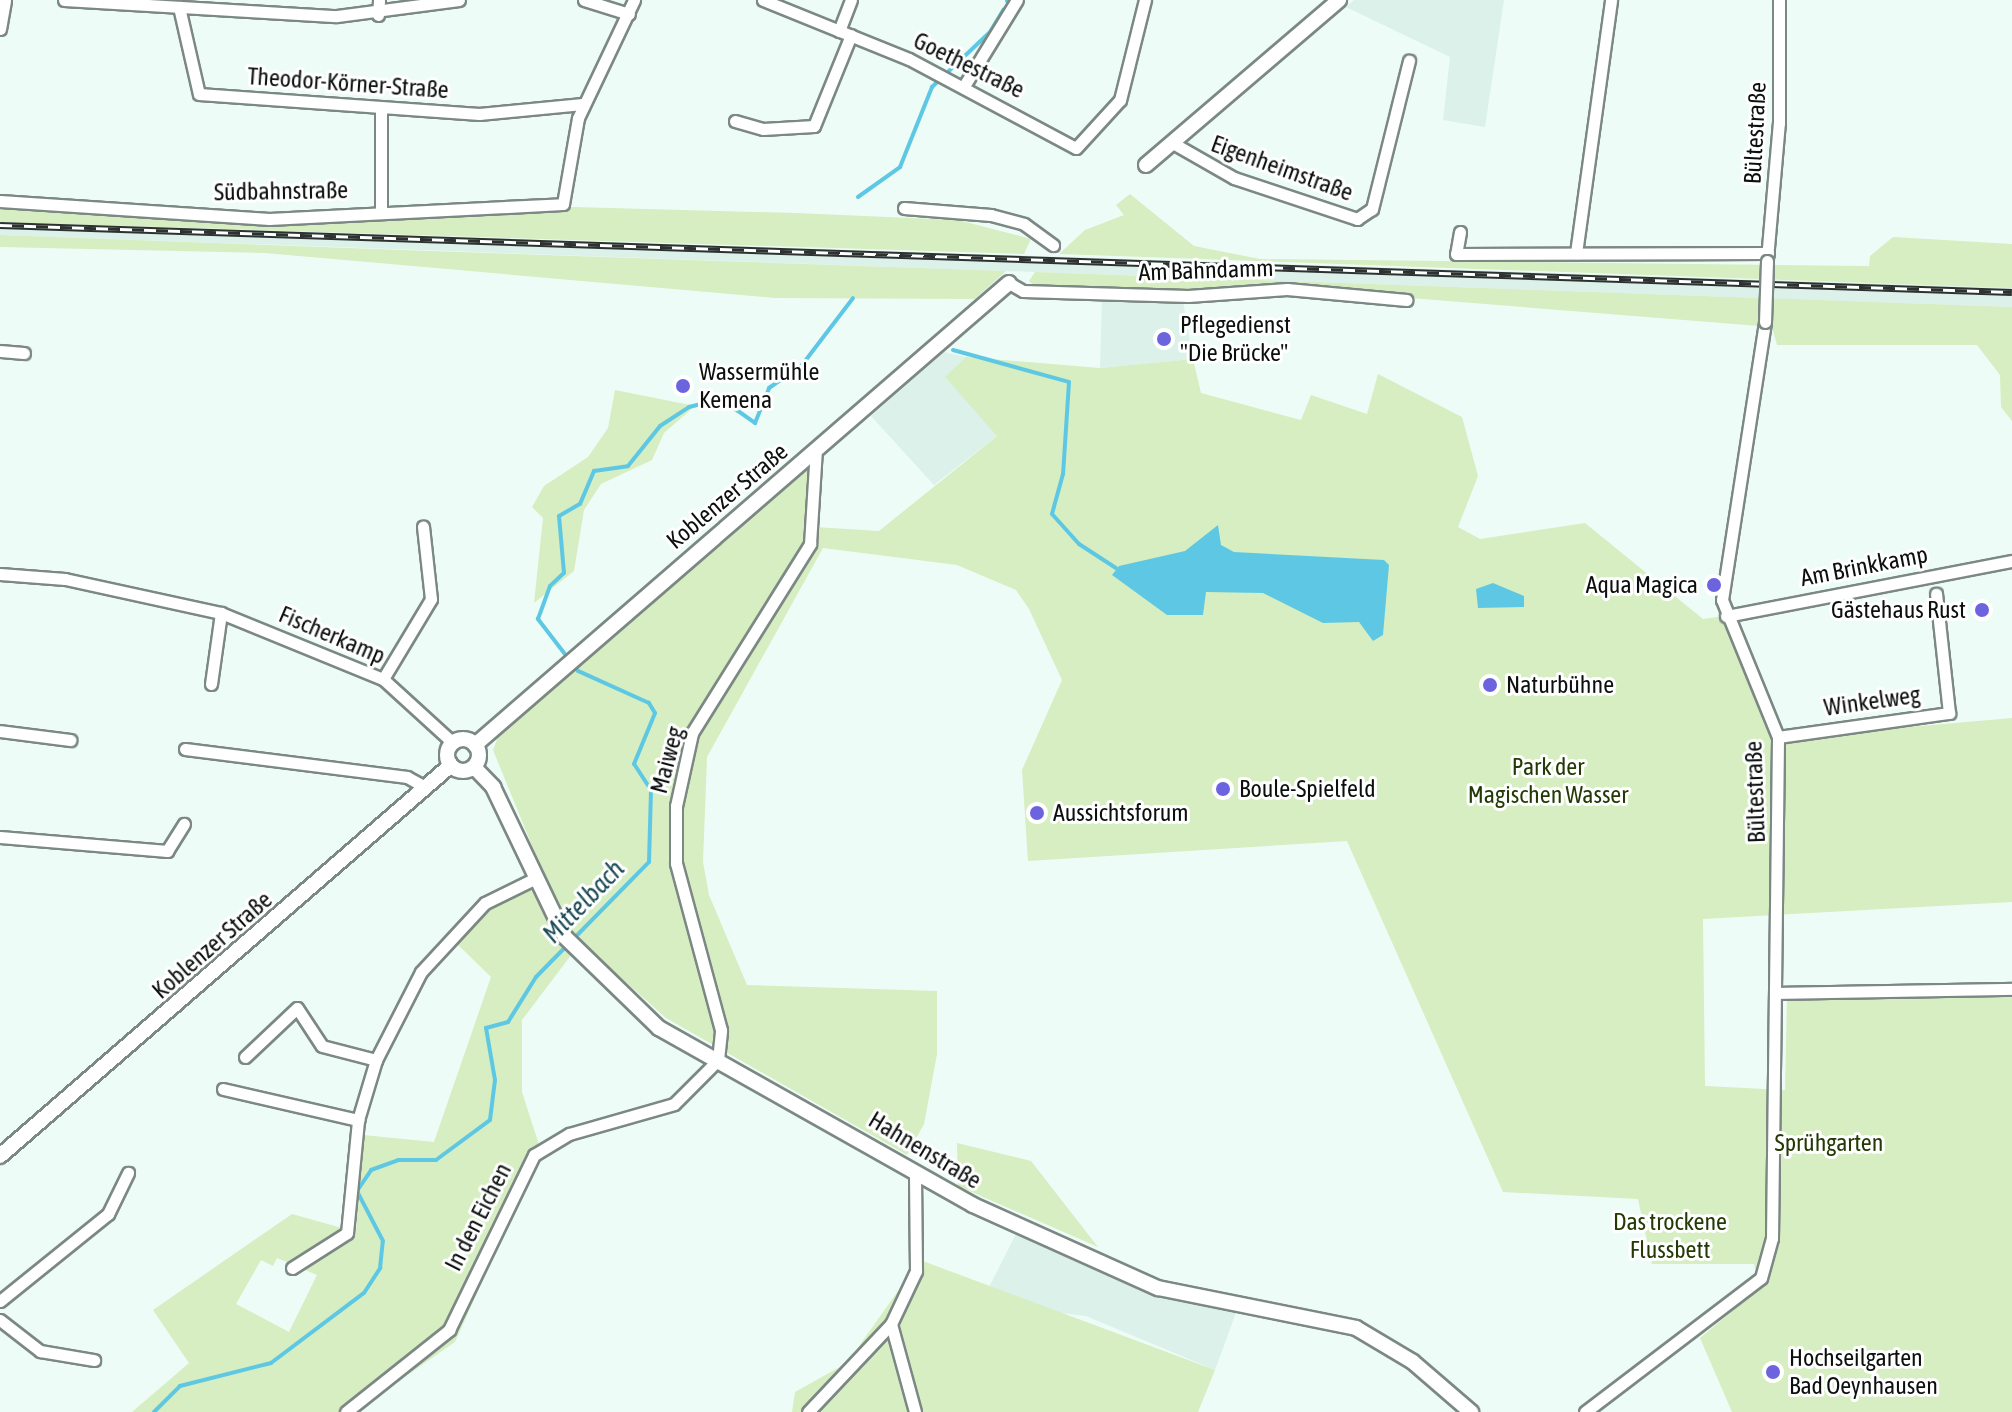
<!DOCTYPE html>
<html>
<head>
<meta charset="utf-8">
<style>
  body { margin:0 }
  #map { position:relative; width:2012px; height:1412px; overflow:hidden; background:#eefcf7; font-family:"Asap Condensed",sans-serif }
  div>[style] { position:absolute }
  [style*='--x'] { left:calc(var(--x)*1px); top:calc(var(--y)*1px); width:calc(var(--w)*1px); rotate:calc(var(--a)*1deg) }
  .built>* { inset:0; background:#dcf1ea }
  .green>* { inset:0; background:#d6eec1 }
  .water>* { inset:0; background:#5ec8e4 }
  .stream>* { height:4px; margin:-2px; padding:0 2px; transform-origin:2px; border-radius:2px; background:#5ec8e4 }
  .roads { filter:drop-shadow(2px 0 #7c8884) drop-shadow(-2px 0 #7c8884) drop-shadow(0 2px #7c8884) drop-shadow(0 -2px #7c8884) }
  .minor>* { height:11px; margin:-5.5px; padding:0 5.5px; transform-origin:5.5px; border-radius:5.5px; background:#fff }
  .tertiary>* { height:14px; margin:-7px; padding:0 7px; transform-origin:7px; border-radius:7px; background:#fff }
  .tertiary>.ring { margin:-7px; padding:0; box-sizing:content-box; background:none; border:14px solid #fff; border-radius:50% }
  .rail>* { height:7px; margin-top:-3.5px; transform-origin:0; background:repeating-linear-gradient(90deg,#fff 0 12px,#2d3231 0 24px); box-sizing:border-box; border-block:2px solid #2d3231 }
  .bridges { filter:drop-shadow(2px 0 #7c8884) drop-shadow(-2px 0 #7c8884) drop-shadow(0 2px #7c8884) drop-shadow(0 -2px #7c8884) }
  .minor-bridge>* { height:11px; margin:-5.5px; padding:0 5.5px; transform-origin:5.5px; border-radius:5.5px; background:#fff }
  .dots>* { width:22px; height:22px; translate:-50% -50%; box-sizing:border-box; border:4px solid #fff; border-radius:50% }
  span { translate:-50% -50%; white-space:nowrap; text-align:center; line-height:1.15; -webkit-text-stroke:6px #fff; paint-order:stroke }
  .street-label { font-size:24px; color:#0b0f0e }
  .poi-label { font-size:24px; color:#0b0f0e }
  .left { translate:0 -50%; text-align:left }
  .right { translate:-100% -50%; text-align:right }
  .park-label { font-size:24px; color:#243a05 }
  .water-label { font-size:26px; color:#1c4b57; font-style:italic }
</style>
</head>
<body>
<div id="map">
  <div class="built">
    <div style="clip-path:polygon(1354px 0,1504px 0,1485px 127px,1443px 120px,1450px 57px,1346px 7px)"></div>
    <div style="clip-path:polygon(0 222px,2012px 288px,2012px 307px,0 235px)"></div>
    <div style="clip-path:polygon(1102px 298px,1183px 301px,1193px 359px,1100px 368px)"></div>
    <div style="clip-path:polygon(944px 352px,966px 357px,946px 378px,998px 435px,934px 485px,871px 416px)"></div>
    <div style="clip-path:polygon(1018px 1230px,1161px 1295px,1237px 1310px,1215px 1370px,1086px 1316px,1045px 1311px,988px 1289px)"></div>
  </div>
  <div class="green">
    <div style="clip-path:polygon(1130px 194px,1194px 246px,1260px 259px,1869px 266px,1870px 256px,1893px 237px,2012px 244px,2012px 288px,1059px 254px,1085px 230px,1124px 215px,1116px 205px)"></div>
    <div style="clip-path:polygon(0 206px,206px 220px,574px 207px,795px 213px,958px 220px,1031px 239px,1024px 254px,0 222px)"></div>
    <div style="clip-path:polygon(0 235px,431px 251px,1006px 271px,975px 299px,775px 298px,265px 253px,0 247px)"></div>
    <div style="clip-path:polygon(1035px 272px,2012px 307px,2012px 421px,2001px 407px,2000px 375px,1977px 345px,1777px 345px,1772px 327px,1410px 298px,1037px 288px,1029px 281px)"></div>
    <div style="clip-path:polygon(evenodd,966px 357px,1100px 368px,1193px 359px,1201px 393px,1301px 420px,1311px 395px,1367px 414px,1378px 374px,1462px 417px,1478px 476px,1458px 527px,1480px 539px,1585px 523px,1703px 619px,1724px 616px,1772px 739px,2012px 718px,2012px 902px,1703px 919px,1705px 1086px,1785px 1090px,1787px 998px,2012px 993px,2012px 1412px,1732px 1412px,1700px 1338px,1759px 1289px,1754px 1264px,1652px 1264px,1638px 1199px,1503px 1192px,1347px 841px,1028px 861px,1022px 770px,1062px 680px,1029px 609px,1016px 590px,957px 565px,823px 548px,707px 757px,703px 862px,709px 895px,747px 985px,937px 991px,937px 1054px,924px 1124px,907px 1155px,666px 1018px,581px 942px,522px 1020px,522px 1092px,541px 1151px,455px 1342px,354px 1412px,132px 1412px,189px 1363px,153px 1310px,292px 1214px,356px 1232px,363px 1135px,434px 1142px,491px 977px,450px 937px,485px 903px,544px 875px,493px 750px,498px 737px,807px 468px,815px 527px,879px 531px,997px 436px,945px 377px,966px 357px,277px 1258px,317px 1275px,289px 1332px,236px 1304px,261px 1260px,273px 1266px,277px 1258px)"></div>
    <div style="clip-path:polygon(615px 390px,695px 406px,664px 433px,652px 460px,601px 484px,584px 510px,574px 571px,534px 603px,543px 518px,532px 507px,544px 486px,588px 457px,608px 428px)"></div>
    <div style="clip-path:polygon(957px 1143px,1031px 1161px,1098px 1247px,958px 1186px)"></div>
    <div style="clip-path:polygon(920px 1260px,1215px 1370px,1198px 1412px,792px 1412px,795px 1392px,847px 1363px)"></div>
  </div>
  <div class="water">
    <div style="clip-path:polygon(1218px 525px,1221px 545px,1234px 552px,1384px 560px,1389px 565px,1383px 635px,1373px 641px,1359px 622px,1323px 623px,1263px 593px,1206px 592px,1203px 615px,1167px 615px,1112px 575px,1119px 566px,1185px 551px)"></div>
    <div style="clip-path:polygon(1493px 583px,1524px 596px,1524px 607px,1478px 608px,1476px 589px)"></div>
  </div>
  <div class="stream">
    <div style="--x:1007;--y:1;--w:1;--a:-90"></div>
    <div style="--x:858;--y:197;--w:52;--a:-35.5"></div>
    <div style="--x:900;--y:167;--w:86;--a:-68.2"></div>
    <div style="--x:932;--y:87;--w:80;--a:-43.5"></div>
    <div style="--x:990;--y:32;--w:26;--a:-59"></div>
    <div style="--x:953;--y:350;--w:120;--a:15.4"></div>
    <div style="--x:1069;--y:382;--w:92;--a:93.7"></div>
    <div style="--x:1063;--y:474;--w:41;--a:105.4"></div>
    <div style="--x:1052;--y:514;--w:40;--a:48"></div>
    <div style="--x:1079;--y:544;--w:44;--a:33"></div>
    <div style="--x:154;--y:1412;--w:37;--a:-45"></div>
    <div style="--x:180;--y:1386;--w:94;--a:-14.2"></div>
    <div style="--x:271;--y:1363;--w:116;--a:-37"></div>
    <div style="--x:364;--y:1293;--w:30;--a:-57"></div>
    <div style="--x:380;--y:1268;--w:27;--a:-84"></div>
    <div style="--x:383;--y:1241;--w:56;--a:-117.5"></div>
    <div style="--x:357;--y:1191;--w:25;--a:-56"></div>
    <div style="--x:371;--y:1170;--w:29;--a:-20"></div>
    <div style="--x:398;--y:1160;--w:38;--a:0"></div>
    <div style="--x:436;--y:1160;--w:67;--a:-36.5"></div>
    <div style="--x:490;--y:1120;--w:40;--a:-82.9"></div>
    <div style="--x:495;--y:1080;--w:53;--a:-99.8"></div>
    <div style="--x:486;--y:1028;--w:23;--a:-15"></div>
    <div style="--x:508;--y:1022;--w:53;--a:-58.1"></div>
    <div style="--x:536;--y:977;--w:161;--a:-45.5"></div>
    <div style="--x:649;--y:862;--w:72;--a:-88.4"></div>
    <div style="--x:651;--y:790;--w:31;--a:-123"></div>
    <div style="--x:634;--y:764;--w:55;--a:-67.6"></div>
    <div style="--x:655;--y:713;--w:12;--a:-121"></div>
    <div style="--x:649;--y:703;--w:78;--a:-155.7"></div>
    <div style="--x:578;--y:671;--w:66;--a:-127.6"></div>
    <div style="--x:538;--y:619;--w:35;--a:-70"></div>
    <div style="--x:550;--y:586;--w:19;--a:-43"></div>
    <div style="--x:564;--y:573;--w:57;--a:-95"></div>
    <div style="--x:559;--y:516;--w:24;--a:-30"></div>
    <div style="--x:580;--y:504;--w:36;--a:-67"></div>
    <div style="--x:594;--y:471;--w:34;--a:-8"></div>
    <div style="--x:628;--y:466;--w:51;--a:-51.3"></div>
    <div style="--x:660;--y:426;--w:35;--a:-33"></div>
    <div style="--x:689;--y:407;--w:33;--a:-14"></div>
    <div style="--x:721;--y:399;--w:42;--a:35.2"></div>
    <div style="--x:755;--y:423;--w:38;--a:-68"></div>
    <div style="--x:769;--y:388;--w:40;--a:-34.9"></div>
    <div style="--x:802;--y:365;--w:84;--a:-52.7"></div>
  </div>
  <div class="roads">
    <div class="minor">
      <div style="--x:64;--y:0;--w:273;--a:3.4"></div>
      <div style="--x:337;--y:16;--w:123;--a:-7.5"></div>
      <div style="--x:584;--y:0;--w:47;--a:17.3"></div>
      <div style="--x:763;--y:0;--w:157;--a:22"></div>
      <div style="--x:909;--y:59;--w:189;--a:28.1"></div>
      <div style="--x:1076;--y:148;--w:65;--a:-47.5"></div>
      <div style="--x:1120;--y:100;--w:103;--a:-76"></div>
      <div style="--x:179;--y:7;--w:89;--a:77.1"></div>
      <div style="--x:199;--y:94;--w:281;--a:4.1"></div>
      <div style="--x:479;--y:114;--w:104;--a:-5.5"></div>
      <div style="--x:378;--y:15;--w:15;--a:-86"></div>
      <div style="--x:0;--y:29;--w:29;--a:-80"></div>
      <div style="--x:839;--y:31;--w:33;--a:-69"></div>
      <div style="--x:964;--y:86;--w:101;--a:-58.4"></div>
      <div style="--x:381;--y:108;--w:102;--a:90"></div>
      <div style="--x:735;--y:121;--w:29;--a:16"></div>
      <div style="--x:763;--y:129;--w:51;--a:-3.4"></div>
      <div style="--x:814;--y:126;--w:98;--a:-67.9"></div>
      <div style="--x:1171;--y:142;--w:73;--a:29.7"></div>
      <div style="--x:1234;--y:178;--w:130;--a:18.4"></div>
      <div style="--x:1357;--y:219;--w:18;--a:-34"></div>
      <div style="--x:1372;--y:209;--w:153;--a:-76"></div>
      <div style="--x:0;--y:201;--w:270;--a:3.8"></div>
      <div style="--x:269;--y:219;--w:294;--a:-2.9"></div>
      <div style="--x:563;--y:204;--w:87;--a:-80.1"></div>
      <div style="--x:578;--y:118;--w:131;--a:-64.6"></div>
      <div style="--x:904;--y:208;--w:87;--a:4.6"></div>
      <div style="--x:991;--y:215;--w:34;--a:15"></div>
      <div style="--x:1024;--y:224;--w:36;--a:36"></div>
      <div style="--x:1460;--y:232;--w:22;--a:100"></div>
      <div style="--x:1456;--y:254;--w:312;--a:-0.2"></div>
      <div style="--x:1576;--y:253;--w:255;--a:-82.1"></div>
      <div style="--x:1767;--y:259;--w:137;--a:-85"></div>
      <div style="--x:1779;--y:123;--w:123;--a:-90"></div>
      <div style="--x:1009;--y:283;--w:16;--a:30"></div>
      <div style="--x:1023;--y:291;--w:165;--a:1.7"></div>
      <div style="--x:1188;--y:296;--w:99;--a:-4"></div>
      <div style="--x:1287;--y:289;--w:120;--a:5.3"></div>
      <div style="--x:0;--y:351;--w:24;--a:5"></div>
      <div style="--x:0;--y:574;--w:65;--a:4.4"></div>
      <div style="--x:65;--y:579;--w:160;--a:12.3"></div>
      <div style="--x:221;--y:613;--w:175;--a:22.2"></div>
      <div style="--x:383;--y:679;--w:95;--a:42.4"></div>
      <div style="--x:1726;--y:616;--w:291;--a:-10.9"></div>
      <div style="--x:383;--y:679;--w:93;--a:-59"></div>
      <div style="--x:431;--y:599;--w:73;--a:-96.3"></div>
      <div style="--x:211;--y:684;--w:72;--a:-82"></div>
      <div style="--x:0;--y:731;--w:71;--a:7.3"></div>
      <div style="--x:1778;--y:737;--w:173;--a:-8"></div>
      <div style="--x:1949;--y:713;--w:120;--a:-96.2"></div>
      <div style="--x:185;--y:749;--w:224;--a:7.2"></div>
      <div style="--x:407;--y:777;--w:21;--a:29"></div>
      <div style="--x:0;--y:837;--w:168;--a:4.8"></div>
      <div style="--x:167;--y:851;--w:32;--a:-58"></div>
      <div style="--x:1778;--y:993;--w:234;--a:-1"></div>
      <div style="--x:245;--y:1057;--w:71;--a:-43.3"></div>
      <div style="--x:297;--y:1008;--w:45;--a:56.7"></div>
      <div style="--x:322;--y:1046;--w:56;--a:14.5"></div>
      <div style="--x:223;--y:1089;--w:139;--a:12.9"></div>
      <div style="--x:292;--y:1268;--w:65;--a:-32.5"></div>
      <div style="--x:347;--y:1233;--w:114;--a:-84.4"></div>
      <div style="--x:358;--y:1120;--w:63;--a:-73.3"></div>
      <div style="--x:376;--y:1060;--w:99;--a:-62.9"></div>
      <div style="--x:421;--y:972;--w:94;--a:-47.2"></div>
      <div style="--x:485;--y:903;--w:55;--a:-26.1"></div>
      <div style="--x:0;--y:1301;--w:139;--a:-38.9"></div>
      <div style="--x:108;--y:1214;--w:46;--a:-64"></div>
      <div style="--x:0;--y:1320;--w:51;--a:37.8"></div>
      <div style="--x:40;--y:1351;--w:55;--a:9.5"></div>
      <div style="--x:891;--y:1324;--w:91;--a:74.7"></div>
      <div style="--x:346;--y:1412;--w:132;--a:-38.5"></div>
      <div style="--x:449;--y:1330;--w:195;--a:-64.1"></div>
      <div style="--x:534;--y:1155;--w:41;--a:-31"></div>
      <div style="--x:569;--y:1134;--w:109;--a:-15.9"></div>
      <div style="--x:674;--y:1104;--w:62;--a:-45"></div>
      <div style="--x:718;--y:1060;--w:30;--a:-84"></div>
      <div style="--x:721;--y:1030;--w:173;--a:-105.1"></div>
      <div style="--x:676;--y:863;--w:57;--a:-90"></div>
      <div style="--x:676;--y:806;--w:75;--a:-77.6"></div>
      <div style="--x:692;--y:733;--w:223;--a:-58"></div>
      <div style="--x:810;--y:544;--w:95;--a:-86.4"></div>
      <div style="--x:808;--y:1412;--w:121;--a:-46.7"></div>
      <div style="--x:891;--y:1324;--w:59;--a:-64.7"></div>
      <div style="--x:916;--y:1271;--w:97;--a:-90.6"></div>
      <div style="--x:1585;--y:1412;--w:221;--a:-37.3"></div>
      <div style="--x:1761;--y:1278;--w:41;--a:-74.6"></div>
      <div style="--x:1772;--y:1238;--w:501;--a:-89.31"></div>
      <div style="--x:1778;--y:737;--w:148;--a:-112.2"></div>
      <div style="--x:1722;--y:600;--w:281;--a:-81.2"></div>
    </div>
    <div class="tertiary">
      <div style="--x:1146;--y:165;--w:254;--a:-40.5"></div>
      <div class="ring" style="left:447px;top:739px;width:18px;height:18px"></div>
      <div style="--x:475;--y:745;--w:706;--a:-40.87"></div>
      <div style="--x:474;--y:767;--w:28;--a:46"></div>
      <div style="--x:493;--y:787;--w:166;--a:64.4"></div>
      <div style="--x:565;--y:937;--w:131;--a:44.1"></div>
      <div style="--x:659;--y:1028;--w:360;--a:29.4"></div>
      <div style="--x:973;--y:1205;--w:203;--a:24.2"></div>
      <div style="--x:1158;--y:1288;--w:202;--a:11.4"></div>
      <div style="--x:1356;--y:1328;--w:66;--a:30.8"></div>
      <div style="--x:1413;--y:1362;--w:77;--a:40.8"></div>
      <div style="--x:0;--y:1156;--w:597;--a:-40.92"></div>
    </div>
  </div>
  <div class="rail">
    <div style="--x:0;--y:225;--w:2013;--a:1.91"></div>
  </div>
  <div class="bridges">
    <div class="minor-bridge">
      <div style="--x:1765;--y:322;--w:61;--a:-88.1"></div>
    </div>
  </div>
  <div class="dots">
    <div style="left:1164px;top:339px;background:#6c64de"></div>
    <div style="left:683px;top:386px;background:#6c64de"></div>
    <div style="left:1714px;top:585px;background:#6c64de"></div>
    <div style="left:1982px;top:610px;background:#6c64de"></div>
    <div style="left:1490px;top:685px;background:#6c64de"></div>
    <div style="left:1223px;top:789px;background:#6c64de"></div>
    <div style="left:1037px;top:813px;background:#6c64de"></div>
    <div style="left:1773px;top:1372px;background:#6c64de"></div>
  </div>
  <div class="street-label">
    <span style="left:969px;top:65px;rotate:26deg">Goethestraße</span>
    <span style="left:348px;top:83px;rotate:4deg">Theodor-Körner-Straße</span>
    <span style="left:1755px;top:133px;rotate:-87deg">Bültestraße</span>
    <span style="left:1282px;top:168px;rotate:20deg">Eigenheimstraße</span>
    <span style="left:281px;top:191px;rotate:-1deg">Südbahnstraße</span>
    <span style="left:1206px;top:270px;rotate:-2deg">Am Bahndamm</span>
    <span style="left:727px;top:496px;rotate:-40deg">Koblenzer Straße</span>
    <span style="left:1864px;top:566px;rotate:-11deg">Am Brinkkamp</span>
    <span style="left:332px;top:635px;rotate:23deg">Fischerkamp</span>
    <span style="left:1872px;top:701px;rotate:-8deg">Winkelweg</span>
    <span style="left:667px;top:760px;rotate:-75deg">Maiweg</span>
    <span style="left:1755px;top:792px;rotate:-92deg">Bültestraße</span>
    <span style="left:212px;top:945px;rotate:-41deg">Koblenzer Straße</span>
    <span style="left:925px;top:1150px;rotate:31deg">Hahnenstraße</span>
    <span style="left:478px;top:1217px;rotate:-63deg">In den Eichen</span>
  </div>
  <div class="poi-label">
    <span class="left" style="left:1180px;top:339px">Pflegedienst<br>"Die Brücke"</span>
    <span class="left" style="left:699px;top:386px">Wassermühle<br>Kemena</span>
    <span class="right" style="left:1698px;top:585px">Aqua Magica</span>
    <span class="right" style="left:1966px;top:610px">Gästehaus Rust</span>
    <span class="left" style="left:1506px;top:685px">Naturbühne</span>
    <span class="left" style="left:1239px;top:789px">Boule-Spielfeld</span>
    <span class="left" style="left:1053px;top:813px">Aussichtsforum</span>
    <span class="left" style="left:1789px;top:1372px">Hochseilgarten<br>Bad Oeynhausen</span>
  </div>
  <div class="park-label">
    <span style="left:1548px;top:781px">Park der<br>Magischen Wasser</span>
    <span style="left:1829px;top:1143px">Sprühgarten</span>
    <span style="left:1670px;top:1236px">Das trockene<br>Flussbett</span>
  </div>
  <div class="water-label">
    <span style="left:584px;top:902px;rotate:-46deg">Mittelbach</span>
  </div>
</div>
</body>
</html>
